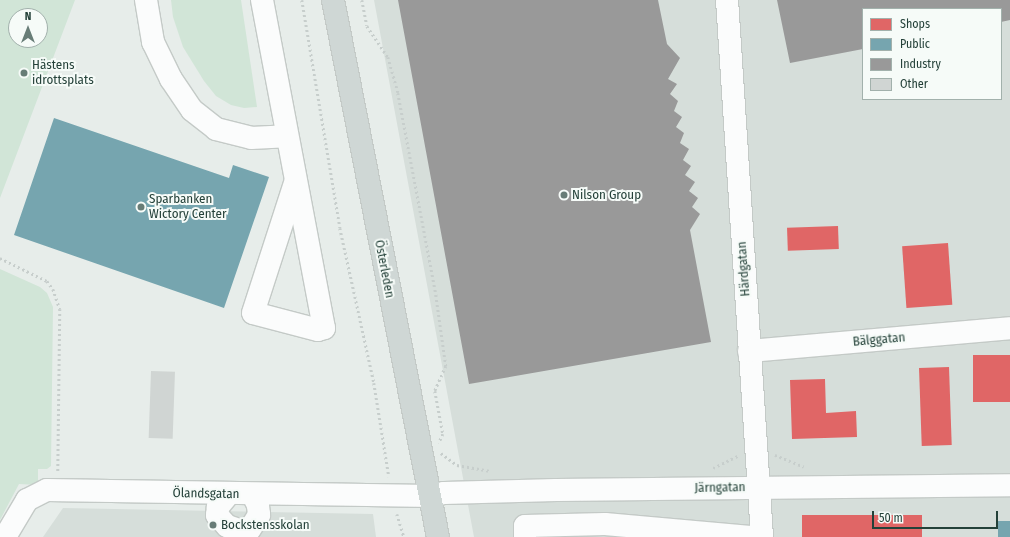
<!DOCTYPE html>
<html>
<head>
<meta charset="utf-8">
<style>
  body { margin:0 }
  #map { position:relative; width:1010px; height:537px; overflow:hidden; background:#e7edea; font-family:"Fira Sans Condensed",sans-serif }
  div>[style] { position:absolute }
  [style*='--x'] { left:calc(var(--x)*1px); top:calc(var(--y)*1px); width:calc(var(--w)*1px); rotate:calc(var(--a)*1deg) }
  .built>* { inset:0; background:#d6deda }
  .green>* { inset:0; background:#d1e5d7 }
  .shops>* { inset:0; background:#e06666; transform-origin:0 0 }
  .public>* { inset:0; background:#76a5af; transform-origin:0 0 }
  .industry>* { inset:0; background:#999 }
  .building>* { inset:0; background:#d0d5d3; transform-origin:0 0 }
  .path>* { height:2.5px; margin-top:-1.25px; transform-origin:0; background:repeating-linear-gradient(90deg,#c7cecc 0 2px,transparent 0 5px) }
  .roads { filter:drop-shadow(1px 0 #c4cac7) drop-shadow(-1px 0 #c4cac7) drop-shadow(0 1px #c4cac7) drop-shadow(0 -1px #c4cac7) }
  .minor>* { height:22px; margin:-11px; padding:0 11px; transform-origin:11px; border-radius:11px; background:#fbfcfc }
  .major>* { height:22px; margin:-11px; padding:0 11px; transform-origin:11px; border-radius:11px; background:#cfd7d5 }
  .dots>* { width:11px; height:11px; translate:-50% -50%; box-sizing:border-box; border:2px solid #f6fbf8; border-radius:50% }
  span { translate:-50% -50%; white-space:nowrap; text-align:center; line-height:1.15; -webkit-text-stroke:4px #f6fbf8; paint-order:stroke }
  .poi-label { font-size:13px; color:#244139 }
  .left { translate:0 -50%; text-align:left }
  .street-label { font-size:13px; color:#244139 }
  .legend { position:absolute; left:862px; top:8px; width:140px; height:92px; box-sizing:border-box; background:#f6fbf8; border:1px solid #a2b1ac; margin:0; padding:5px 7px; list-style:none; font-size:12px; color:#244139 }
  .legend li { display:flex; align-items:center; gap:8px; height:20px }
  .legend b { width:20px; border:1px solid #a2b1ac }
  .north { position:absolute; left:8px; top:8px; width:40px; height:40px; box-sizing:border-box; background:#f6fbf8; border:1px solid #a2b1ac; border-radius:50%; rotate:0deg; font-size:11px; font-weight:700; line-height:16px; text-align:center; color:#244139 }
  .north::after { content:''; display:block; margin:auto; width:14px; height:18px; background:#687d77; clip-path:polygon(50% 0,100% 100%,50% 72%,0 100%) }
  .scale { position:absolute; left:872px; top:511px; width:126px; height:18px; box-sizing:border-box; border:2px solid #244139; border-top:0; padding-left:5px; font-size:12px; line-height:14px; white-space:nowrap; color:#244139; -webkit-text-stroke:3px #f6fbf8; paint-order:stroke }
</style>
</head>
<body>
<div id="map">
  <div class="built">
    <div style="clip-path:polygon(evenodd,374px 0,1010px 0,1010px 537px,474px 537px,374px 0,863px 9px,1001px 9px,1001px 99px,863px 99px,863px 9px)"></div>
    <div style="clip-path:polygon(63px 508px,373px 514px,376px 537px,43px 537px)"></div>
  </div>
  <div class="green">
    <div style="clip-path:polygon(evenodd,0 0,75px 0,0 198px,0 0,16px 16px,40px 16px,40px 40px,16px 40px,16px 16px)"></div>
    <div style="clip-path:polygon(171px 0,241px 0,257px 107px,244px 108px,231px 105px,216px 96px,204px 81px,183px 47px,173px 17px)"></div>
    <div style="clip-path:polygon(0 269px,40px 287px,47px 293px,53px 307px,51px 466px,47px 469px,38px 469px,38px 485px,19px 484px,0 520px)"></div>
  </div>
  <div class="shops">
    <div style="left:838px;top:226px;width:23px;height:51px;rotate:88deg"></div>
    <div style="left:948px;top:243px;width:62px;height:46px;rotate:86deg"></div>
    <div style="left:1010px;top:355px;width:47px;height:37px;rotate:90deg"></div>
    <div style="left:949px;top:367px;width:78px;height:30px;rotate:88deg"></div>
    <div style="clip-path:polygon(825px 379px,826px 413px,856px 411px,857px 437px,792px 439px,790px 380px)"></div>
    <div style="left:802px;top:515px;width:120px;height:22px"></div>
  </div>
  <div class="public">
    <div style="clip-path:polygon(54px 118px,229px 178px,233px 165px,269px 177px,224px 308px,14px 235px)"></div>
    <div style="left:998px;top:521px;width:12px;height:16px"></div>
  </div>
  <div class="industry">
    <div style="clip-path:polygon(398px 0,658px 0,667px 44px,680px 58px,668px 79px,677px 84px,670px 94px,678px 101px,674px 111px,682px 117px,676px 127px,684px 133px,680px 143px,689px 149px,683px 160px,691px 166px,685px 175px,695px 182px,689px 191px,698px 198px,692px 207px,700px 214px,690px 230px,711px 342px,469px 384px)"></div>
    <div style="clip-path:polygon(777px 0,1010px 0,1010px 20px,1001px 22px,1001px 9px,863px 9px,863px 49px,790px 63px)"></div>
  </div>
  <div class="building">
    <div style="left:151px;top:371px;width:24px;height:67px;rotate:2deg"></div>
  </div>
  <div class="path">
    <div style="--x:302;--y:0;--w:231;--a:80.5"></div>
    <div style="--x:340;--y:228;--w:159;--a:77.6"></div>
    <div style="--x:374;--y:383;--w:95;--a:80.9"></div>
    <div style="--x:362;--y:0;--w:26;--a:79"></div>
    <div style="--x:367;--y:26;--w:37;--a:56"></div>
    <div style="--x:388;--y:57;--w:37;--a:74"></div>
    <div style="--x:398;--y:93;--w:206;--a:79.3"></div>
    <div style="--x:436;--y:295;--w:72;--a:82"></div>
    <div style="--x:446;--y:366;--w:27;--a:114"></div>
    <div style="--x:435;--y:391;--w:44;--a:79.5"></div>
    <div style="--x:443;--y:434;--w:10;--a:114"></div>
    <div style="--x:0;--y:258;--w:52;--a:26.1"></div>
    <div style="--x:47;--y:281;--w:10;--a:53"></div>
    <div style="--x:53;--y:289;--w:21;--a:71"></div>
    <div style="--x:60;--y:309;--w:164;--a:90.7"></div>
    <div style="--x:441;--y:453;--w:20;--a:37"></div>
    <div style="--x:457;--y:465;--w:34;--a:10"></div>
    <div style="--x:775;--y:455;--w:31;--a:22"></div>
    <div style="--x:713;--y:468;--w:28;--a:-26"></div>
    <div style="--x:397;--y:514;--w:24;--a:73"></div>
  </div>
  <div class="roads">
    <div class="minor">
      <div style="--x:146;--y:0;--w:43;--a:80.5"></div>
      <div style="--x:153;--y:42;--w:41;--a:64.1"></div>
      <div style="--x:171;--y:79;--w:37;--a:56"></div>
      <div style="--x:192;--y:110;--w:31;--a:38"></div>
      <div style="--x:216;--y:129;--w:36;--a:14"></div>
      <div style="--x:251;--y:138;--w:35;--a:-3"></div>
      <div style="--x:262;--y:0;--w:334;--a:79.3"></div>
      <div style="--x:324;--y:328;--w:6;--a:162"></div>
      <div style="--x:318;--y:330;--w:67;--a:-165.3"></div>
      <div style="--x:253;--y:313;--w:137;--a:-72.1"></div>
      <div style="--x:727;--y:0;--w:538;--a:86.27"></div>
      <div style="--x:749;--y:351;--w:262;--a:-5"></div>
      <div style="--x:228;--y:495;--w:16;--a:130"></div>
      <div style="--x:218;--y:507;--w:8;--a:97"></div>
      <div style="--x:217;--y:515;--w:15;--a:48"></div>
      <div style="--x:227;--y:526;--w:16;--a:18"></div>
      <div style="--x:242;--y:531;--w:8;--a:-14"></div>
      <div style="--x:250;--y:529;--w:17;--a:-57"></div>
      <div style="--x:259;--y:515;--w:10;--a:-96"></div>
      <div style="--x:258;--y:505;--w:11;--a:-117"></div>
      <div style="--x:5;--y:537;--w:43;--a:-59.3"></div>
      <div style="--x:27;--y:500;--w:22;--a:-27"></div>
      <div style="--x:47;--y:490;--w:384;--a:0.9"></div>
      <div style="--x:431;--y:496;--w:13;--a:-13"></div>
      <div style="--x:444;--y:493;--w:113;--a:-1.5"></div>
      <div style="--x:557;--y:490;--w:453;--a:-0.6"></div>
      <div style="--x:525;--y:537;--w:11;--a:-90"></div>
      <div style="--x:525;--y:526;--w:80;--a:-1.4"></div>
      <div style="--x:605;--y:524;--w:146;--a:5.1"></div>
    </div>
    <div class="major">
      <div style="--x:333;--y:0;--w:547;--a:78.94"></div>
    </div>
  </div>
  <div class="dots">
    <div style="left:24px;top:73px;background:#687d77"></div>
    <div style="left:564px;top:195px;background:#687d77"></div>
    <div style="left:141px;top:207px;background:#687d77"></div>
    <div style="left:213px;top:525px;background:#687d77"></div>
  </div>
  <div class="poi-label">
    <span class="left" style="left:32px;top:73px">Hästens<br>idrottsplats</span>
    <span class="left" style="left:572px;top:195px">Nilson Group</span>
    <span class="left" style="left:149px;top:207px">Sparbanken<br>Wictory Center</span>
    <span class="left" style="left:221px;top:525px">Bockstensskolan</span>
  </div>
  <div class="street-label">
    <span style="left:384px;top:269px;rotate:79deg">Österleden</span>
    <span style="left:744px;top:269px;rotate:-94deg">Härdgatan</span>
    <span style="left:879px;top:340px;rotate:-5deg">Bälggatan</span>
    <span style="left:720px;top:488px;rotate:-1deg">Järngatan</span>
    <span style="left:206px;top:494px;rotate:1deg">Ölandsgatan</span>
  </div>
  <ul class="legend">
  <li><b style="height:11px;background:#e06666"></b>Shops</li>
  <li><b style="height:11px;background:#76a5af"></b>Public</li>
  <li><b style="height:11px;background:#999"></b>Industry</li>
  <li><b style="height:11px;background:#d0d5d3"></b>Other</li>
  </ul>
  <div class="north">N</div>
  <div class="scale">50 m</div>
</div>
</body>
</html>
